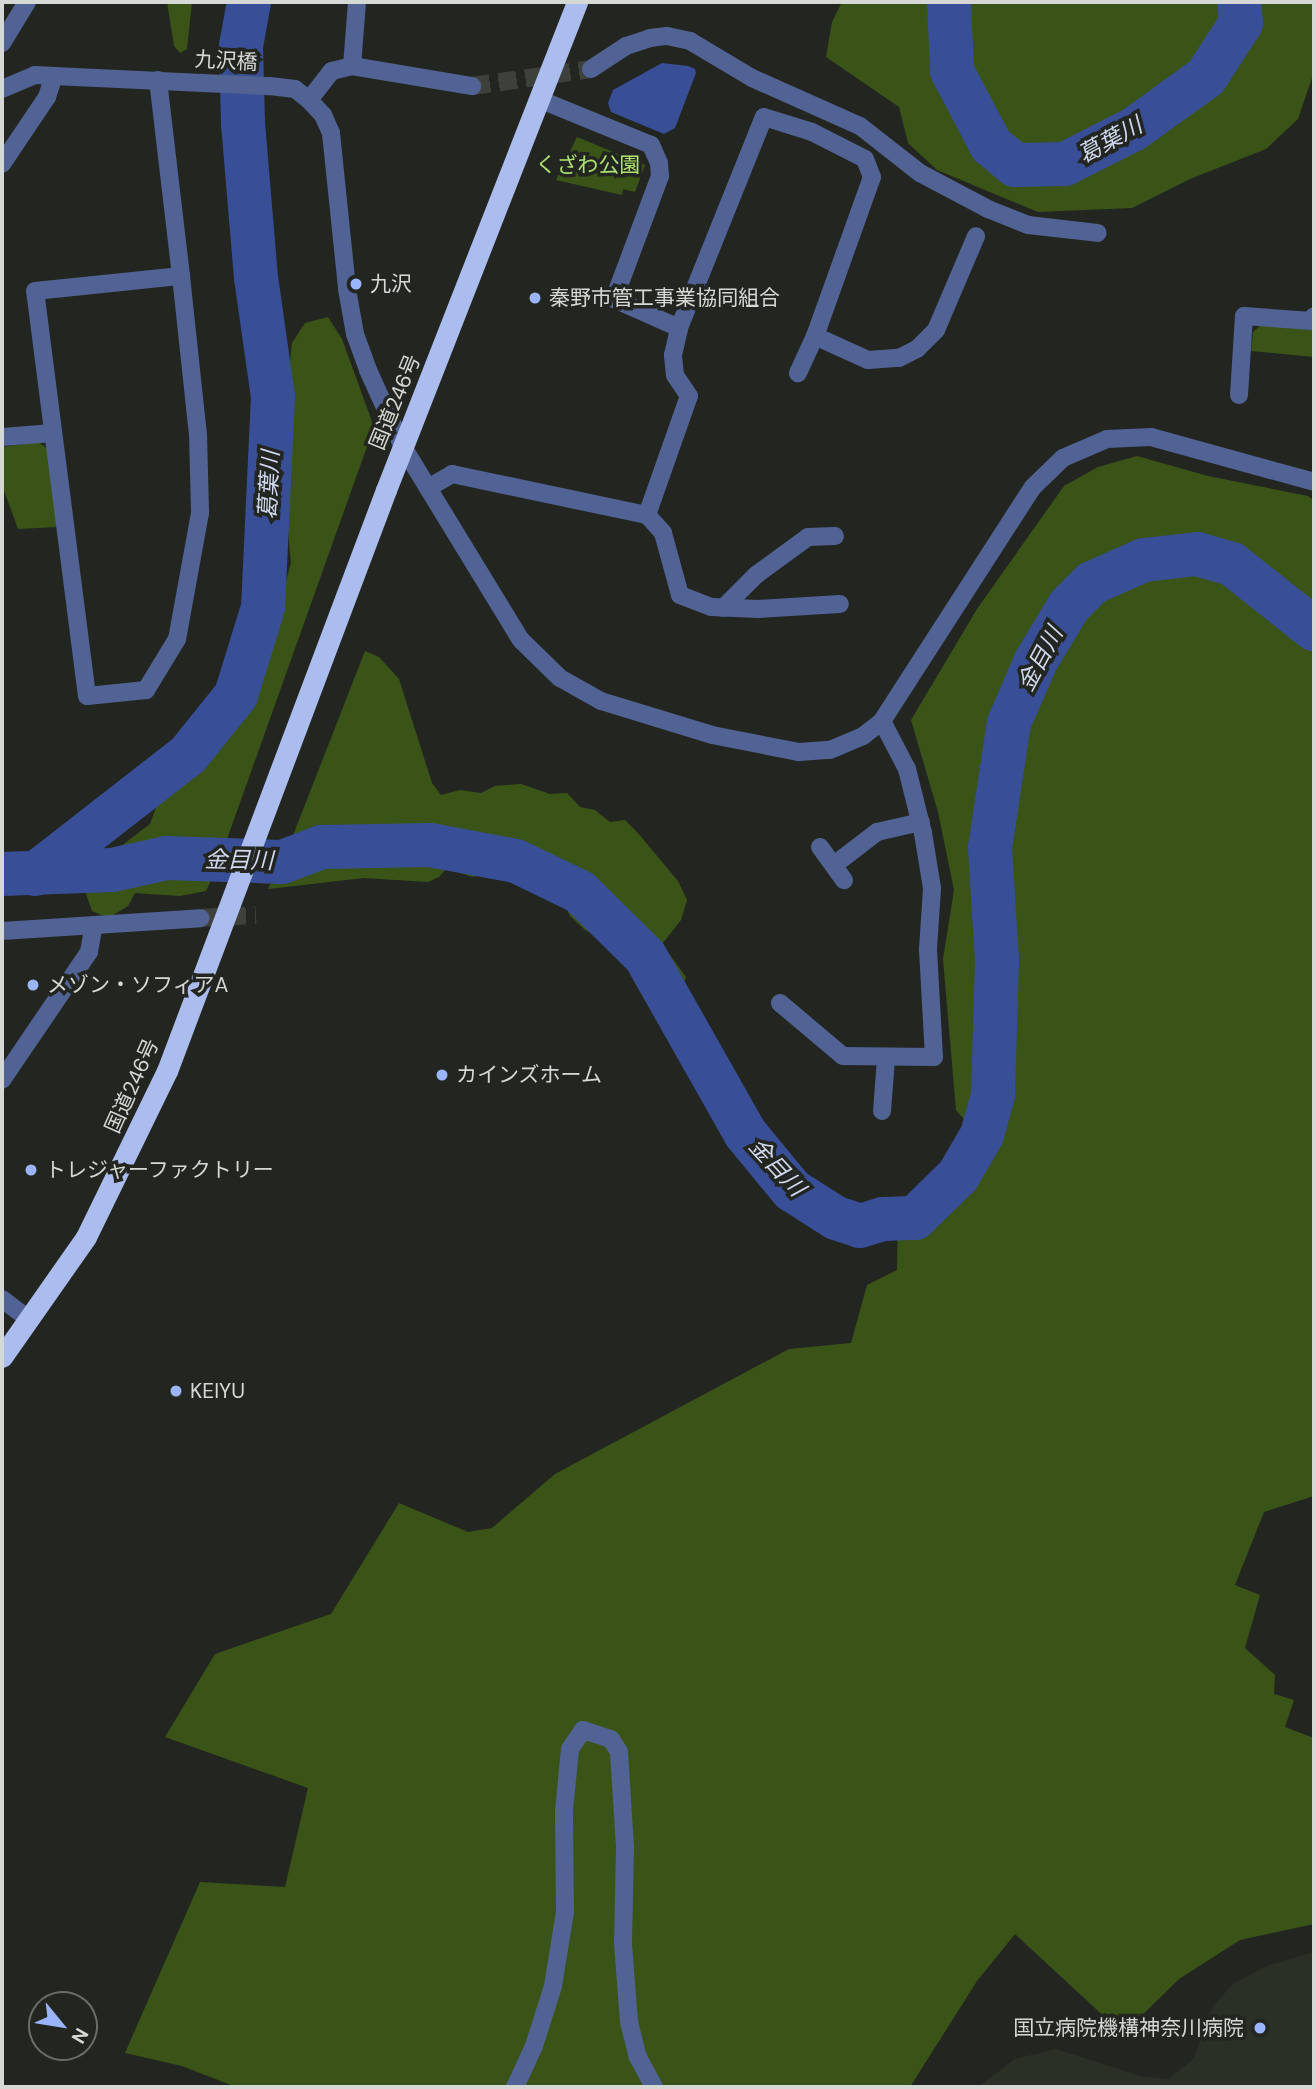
<!DOCTYPE html>
<html>
<head>
<meta charset="utf-8">
<style>
  body { margin:0 }
  #map { position:relative; width:1316px; height:2089px; overflow:hidden; background:#232620; font-family:"DM Sans","Noto Sans JP",sans-serif }
  div>[style] { position:absolute }
  [style*='--x'] { left:calc(var(--x)*1px); top:calc(var(--y)*1px); width:calc(var(--w)*1px); rotate:calc(var(--a)*1deg) }
  .built>* { inset:0; background:#2a3026 }
  .green>* { inset:0; background:#3a5417 }
  .water>* { inset:0; background:#384e96 }
  .river>* { height:44px; margin:-22px; padding:0 22px; transform-origin:22px; border-radius:22px; background:#384e96 }
  .minor-tunnel>* { height:18px; margin-top:-9px; transform-origin:0; background:repeating-linear-gradient(90deg,#3e413b 0 18px,transparent 0 27px) }
  .minor>* { height:18px; margin:-9px; padding:0 9px; transform-origin:9px; border-radius:9px; background:#516294 }
  .highway>* { height:21px; margin:-10.5px; padding:0 10.5px; transform-origin:10.5px; border-radius:10.5px; background:#abbdee }
  .dots>* { width:19px; height:19px; translate:-50% -50%; box-sizing:border-box; border:4px solid #232620; border-radius:50% }
  span { translate:-50% -50%; white-space:nowrap; text-align:center; line-height:1.15; -webkit-text-stroke:7px #232620; paint-order:stroke }
  .street-label { font-size:21px; color:#d5d8d4 }
  .park-label { font-size:21px; color:#ace071 }
  .poi-label { font-size:21px; color:#d5d8d4 }
  .left { translate:0 -50%; text-align:left }
  .right { translate:-100% -50%; text-align:right }
  .water-label { font-size:23px; color:#d0d9ee; font-style:italic }
  .frame { position:absolute; inset:0; border:4px solid #d5d8d4; pointer-events:none }
  .north { position:absolute; left:28px; top:1991px; width:70px; height:70px; box-sizing:border-box; background:#232620; border:2px solid #6a6d68; border-radius:50%; rotate:120deg; font-size:19px; font-weight:700; line-height:28px; text-align:center; color:#d5d8d4 }
  .north::after { content:''; display:block; margin:auto; width:24px; height:32px; background:#9bb5fd; clip-path:polygon(50% 0,100% 100%,50% 72%,0 100%) }
</style>
</head>
<body>
<div id="map">
  <div class="built">
    <div style="clip-path:polygon(1314px 1952px,1314px 2087px,978px 2087px,1015px 2059px,1056px 2049px,1140px 2076px,1169px 2079px,1194px 2058px,1212px 2007px,1234px 1983px,1267px 1966px)"></div>
  </div>
  <div class="green">
    <div style="clip-path:polygon(167px 2px,192px 2px,187px 49px,180px 53px,174px 46px)"></div>
    <div style="clip-path:polygon(842px 2px,1314px 2px,1314px 72px,1298px 119px,1266px 149px,1190px 179px,1132px 208px,1038px 212px,937px 170px,908px 143px,899px 107px,826px 57px,832px 22px)"></div>
    <div style="clip-path:polygon(577px 137px,645px 165px,635px 192px,623px 189px,622px 195px,556px 180px)"></div>
    <div style="clip-path:polygon(328px 317px,342px 339px,374px 427px,216px 870px,206px 891px,180px 896px,135px 893px,128px 906px,108px 918px,92px 911px,84px 888px,92px 868px,150px 824px,157px 805px,221px 744px,251px 690px,272px 631px,291px 563px,283px 478px,284px 421px,292px 343px,305px 323px)"></div>
    <div style="clip-path:polygon(1261px 325px,1314px 330px,1314px 357px,1251px 351px,1253px 332px)"></div>
    <div style="clip-path:polygon(38px 442px,48px 449px,57px 527px,18px 529px,2px 485px,2px 447px)"></div>
    <div style="clip-path:polygon(1137px 456px,1208px 476px,1308px 496px,1314px 501px,1314px 1496px,1264px 1512px,1235px 1585px,1260px 1595px,1245px 1648px,1275px 1675px,1274px 1694px,1294px 1700px,1285px 1727px,1314px 1738px,1314px 1924px,1240px 1940px,1179px 1979px,1123px 2034px,1015px 1934px,977px 1981px,910px 2087px,236px 2087px,182px 2066px,125px 2053px,200px 1882px,285px 1887px,308px 1788px,165px 1737px,215px 1654px,331px 1614px,399px 1503px,468px 1532px,492px 1528px,555px 1474px,789px 1349px,851px 1343px,867px 1285px,897px 1270px,898px 1205px,931px 1185px,970px 1126px,956px 1110px,943px 959px,954px 890px,938px 812px,911px 720px,977px 609px,1064px 486px,1098px 467px)"></div>
    <div style="clip-path:polygon(365px 651px,379px 657px,399px 679px,432px 783px,441px 795px,460px 790px,481px 793px,495px 786px,521px 784px,550px 794px,567px 793px,580px 807px,595px 810px,610px 822px,625px 820px,637px 832px,678px 881px,687px 900px,681px 920px,662px 944px,686px 977px,676px 1003px,599px 938px,585px 930px,570px 916px,562px 898px,492px 874px,472px 877px,447px 868px,439px 877px,428px 882px,364px 878px,268px 889px,290px 843px)"></div>
  </div>
  <div class="water">
    <div style="clip-path:polygon(662px 63px,688px 66px,695px 69px,696px 73px,675px 128px,664px 134px,611px 112px,608px 103px,613px 90px)"></div>
  </div>
  <div class="river">
    <div style="--x:949;--y:2;--w:69;--a:87.5"></div>
    <div style="--x:952;--y:71;--w:84;--a:62.2"></div>
    <div style="--x:991;--y:145;--w:31;--a:40"></div>
    <div style="--x:1015;--y:165;--w:50;--a:-1.1"></div>
    <div style="--x:1065;--y:164;--w:77;--a:-26.9"></div>
    <div style="--x:1134;--y:129;--w:89;--a:-35.8"></div>
    <div style="--x:1206;--y:77;--w:64;--a:-57.1"></div>
    <div style="--x:1241;--y:23;--w:21;--a:-95"></div>
    <div style="--x:2;--y:874;--w:110;--a:-2.1"></div>
    <div style="--x:112;--y:870;--w:56;--a:-12.3"></div>
    <div style="--x:167;--y:858;--w:115;--a:2"></div>
    <div style="--x:282;--y:862;--w:43;--a:-20.6"></div>
    <div style="--x:322;--y:847;--w:108;--a:-1.1"></div>
    <div style="--x:430;--y:845;--w:87;--a:10.5"></div>
    <div style="--x:516;--y:861;--w:71;--a:25.8"></div>
    <div style="--x:580;--y:892;--w:91;--a:44.6"></div>
    <div style="--x:645;--y:956;--w:203;--a:60.5"></div>
    <div style="--x:745;--y:1133;--w:74;--a:50.5"></div>
    <div style="--x:792;--y:1190;--w:52;--a:32.5"></div>
    <div style="--x:836;--y:1218;--w:25;--a:18"></div>
    <div style="--x:860;--y:1226;--w:24;--a:-17"></div>
    <div style="--x:883;--y:1219;--w:32;--a:-2"></div>
    <div style="--x:915;--y:1218;--w:60;--a:-44.3"></div>
    <div style="--x:958;--y:1176;--w:48;--a:-59.7"></div>
    <div style="--x:982;--y:1135;--w:41;--a:-74.6"></div>
    <div style="--x:993;--y:1095;--w:135;--a:-88.3"></div>
    <div style="--x:997;--y:960;--w:112;--a:-93.6"></div>
    <div style="--x:990;--y:848;--w:126;--a:-81.4"></div>
    <div style="--x:1009;--y:723;--w:68;--a:-66.5"></div>
    <div style="--x:1036;--y:661;--w:64;--a:-59"></div>
    <div style="--x:1069;--y:606;--w:33;--a:-45"></div>
    <div style="--x:1092;--y:583;--w:57;--a:-23.9"></div>
    <div style="--x:1144;--y:560;--w:53;--a:-6.5"></div>
    <div style="--x:1197;--y:554;--w:36;--a:16"></div>
    <div style="--x:1232;--y:564;--w:105;--a:38.4"></div>
    <div style="--x:35;--y:874;--w:194;--a:-37.9"></div>
    <div style="--x:188;--y:755;--w:77;--a:-51.3"></div>
    <div style="--x:236;--y:695;--w:91;--a:-72.8"></div>
    <div style="--x:263;--y:608;--w:211;--a:-87.3"></div>
    <div style="--x:273;--y:397;--w:120;--a:-98.1"></div>
    <div style="--x:256;--y:278;--w:156;--a:-94.8"></div>
    <div style="--x:243;--y:123;--w:77;--a:-91.5"></div>
    <div style="--x:241;--y:46;--w:45;--a:-79.7"></div>
  </div>
  <div class="minor-tunnel">
    <div style="--x:472;--y:86;--w:120;--a:-8.1"></div>
    <div style="--x:201;--y:918;--w:55;--a:-3.1"></div>
  </div>
  <div class="minor">
    <div style="--x:2;--y:43;--w:48;--a:-58.6"></div>
    <div style="--x:352;--y:66;--w:64;--a:-85.5"></div>
    <div style="--x:591;--y:69;--w:42;--a:-33.3"></div>
    <div style="--x:626;--y:46;--w:25;--a:-18"></div>
    <div style="--x:650;--y:38;--w:17;--a:-7"></div>
    <div style="--x:667;--y:36;--w:24;--a:12"></div>
    <div style="--x:690;--y:41;--w:72;--a:30.8"></div>
    <div style="--x:752;--y:78;--w:118;--a:24"></div>
    <div style="--x:860;--y:126;--w:76;--a:38.1"></div>
    <div style="--x:920;--y:173;--w:77;--a:27.9"></div>
    <div style="--x:988;--y:209;--w:43;--a:21.8"></div>
    <div style="--x:1028;--y:225;--w:70;--a:6.5"></div>
    <div style="--x:158;--y:80;--w:197;--a:83.3"></div>
    <div style="--x:181;--y:276;--w:159;--a:83.9"></div>
    <div style="--x:198;--y:434;--w:79;--a:88.5"></div>
    <div style="--x:200;--y:513;--w:128;--a:100.3"></div>
    <div style="--x:177;--y:639;--w:60;--a:121.3"></div>
    <div style="--x:146;--y:690;--w:59;--a:174.2"></div>
    <div style="--x:87;--y:696;--w:408;--a:-97.3"></div>
    <div style="--x:35;--y:291;--w:147;--a:-5.9"></div>
    <div style="--x:2;--y:89;--w:36;--a:-23"></div>
    <div style="--x:35;--y:75;--w:19;--a:3"></div>
    <div style="--x:54;--y:76;--w:216;--a:2.7"></div>
    <div style="--x:270;--y:86;--w:25;--a:7"></div>
    <div style="--x:295;--y:89;--w:18;--a:38"></div>
    <div style="--x:309;--y:100;--w:21;--a:47"></div>
    <div style="--x:323;--y:115;--w:20;--a:66"></div>
    <div style="--x:331;--y:133;--w:157;--a:84.1"></div>
    <div style="--x:347;--y:289;--w:46;--a:79.9"></div>
    <div style="--x:355;--y:334;--w:38;--a:70"></div>
    <div style="--x:368;--y:370;--w:85;--a:65.6"></div>
    <div style="--x:403;--y:447;--w:226;--a:58.6"></div>
    <div style="--x:521;--y:640;--w:54;--a:44.3"></div>
    <div style="--x:560;--y:678;--w:47;--a:29.3"></div>
    <div style="--x:601;--y:701;--w:116;--a:17"></div>
    <div style="--x:712;--y:735;--w:89;--a:11.1"></div>
    <div style="--x:799;--y:752;--w:31;--a:-4"></div>
    <div style="--x:830;--y:750;--w:36;--a:-23"></div>
    <div style="--x:863;--y:736;--w:24;--a:-38"></div>
    <div style="--x:882;--y:721;--w:278;--a:-57.2"></div>
    <div style="--x:1033;--y:487;--w:42;--a:-44"></div>
    <div style="--x:1063;--y:458;--w:48;--a:-23.4"></div>
    <div style="--x:1107;--y:439;--w:44;--a:-2.6"></div>
    <div style="--x:1151;--y:437;--w:169;--a:15.4"></div>
    <div style="--x:309;--y:100;--w:37;--a:-52"></div>
    <div style="--x:332;--y:71;--w:21;--a:-14"></div>
    <div style="--x:352;--y:66;--w:122;--a:9.5"></div>
    <div style="--x:541;--y:100;--w:119;--a:22.2"></div>
    <div style="--x:651;--y:145;--w:20;--a:66"></div>
    <div style="--x:659;--y:163;--w:13;--a:86"></div>
    <div style="--x:660;--y:176;--w:131;--a:110.5"></div>
    <div style="--x:614;--y:299;--w:71;--a:24"></div>
    <div style="--x:2;--y:164;--w:81;--a:-56.1"></div>
    <div style="--x:47;--y:97;--w:22;--a:-72"></div>
    <div style="--x:815;--y:336;--w:58;--a:24.4"></div>
    <div style="--x:868;--y:360;--w:31;--a:-4"></div>
    <div style="--x:899;--y:358;--w:20;--a:-27"></div>
    <div style="--x:917;--y:349;--w:27;--a:-45"></div>
    <div style="--x:936;--y:330;--w:102;--a:-66.9"></div>
    <div style="--x:1239;--y:395;--w:79;--a:-86.4"></div>
    <div style="--x:1244;--y:316;--w:68;--a:4.2"></div>
    <div style="--x:1312;--y:321;--w:5;--a:-68"></div>
    <div style="--x:2;--y:437;--w:51;--a:-4.5"></div>
    <div style="--x:428;--y:488;--w:28;--a:-30"></div>
    <div style="--x:452;--y:474;--w:199;--a:11.9"></div>
    <div style="--x:647;--y:515;--w:24;--a:48"></div>
    <div style="--x:663;--y:533;--w:64;--a:74.7"></div>
    <div style="--x:680;--y:595;--w:33;--a:21"></div>
    <div style="--x:711;--y:607;--w:47;--a:2.4"></div>
    <div style="--x:758;--y:609;--w:82;--a:-3.5"></div>
    <div style="--x:647;--y:515;--w:126;--a:-70.6"></div>
    <div style="--x:689;--y:396;--w:25;--a:-124"></div>
    <div style="--x:675;--y:375;--w:20;--a:-96"></div>
    <div style="--x:673;--y:355;--w:28;--a:-77"></div>
    <div style="--x:679;--y:328;--w:227;--a:-68.1"></div>
    <div style="--x:764;--y:117;--w:50;--a:17.4"></div>
    <div style="--x:812;--y:132;--w:59;--a:27"></div>
    <div style="--x:865;--y:159;--w:19;--a:69"></div>
    <div style="--x:872;--y:177;--w:169;--a:109.7"></div>
    <div style="--x:815;--y:336;--w:41;--a:114.7"></div>
    <div style="--x:723;--y:608;--w:47;--a:-45"></div>
    <div style="--x:756;--y:575;--w:64;--a:-36.2"></div>
    <div style="--x:808;--y:537;--w:27;--a:-2"></div>
    <div style="--x:820;--y:847;--w:41;--a:54"></div>
    <div style="--x:834;--y:865;--w:54;--a:-37.5"></div>
    <div style="--x:877;--y:832;--w:45;--a:-12.8"></div>
    <div style="--x:2;--y:931;--w:199;--a:-3.7"></div>
    <div style="--x:780;--y:1003;--w:82;--a:40.1"></div>
    <div style="--x:843;--y:1056;--w:91;--a:0.6"></div>
    <div style="--x:934;--y:1057;--w:108;--a:-93.2"></div>
    <div style="--x:928;--y:949;--w:61;--a:-86.2"></div>
    <div style="--x:932;--y:888;--w:56;--a:-99.3"></div>
    <div style="--x:923;--y:833;--w:66;--a:-104"></div>
    <div style="--x:907;--y:769;--w:54;--a:-117.5"></div>
    <div style="--x:2;--y:1080;--w:155;--a:-55.8"></div>
    <div style="--x:89;--y:952;--w:27;--a:-80"></div>
    <div style="--x:882;--y:1111;--w:52;--a:-85.6"></div>
    <div style="--x:2;--y:1299;--w:35;--a:37"></div>
    <div style="--x:515;--y:2087;--w:45;--a:-65.1"></div>
    <div style="--x:534;--y:2046;--w:63;--a:-72.4"></div>
    <div style="--x:553;--y:1986;--w:75;--a:-80.8"></div>
    <div style="--x:565;--y:1912;--w:101;--a:-90.6"></div>
    <div style="--x:564;--y:1811;--w:62;--a:-84.5"></div>
    <div style="--x:570;--y:1749;--w:23;--a:-56"></div>
    <div style="--x:583;--y:1730;--w:29;--a:18"></div>
    <div style="--x:611;--y:1739;--w:15;--a:58"></div>
    <div style="--x:619;--y:1752;--w:95;--a:86.4"></div>
    <div style="--x:625;--y:1847;--w:97;--a:91.2"></div>
    <div style="--x:623;--y:1944;--w:78;--a:85.6"></div>
    <div style="--x:629;--y:2022;--w:36;--a:76"></div>
    <div style="--x:638;--y:2057;--w:34;--a:62"></div>
  </div>
  <div class="highway">
    <div style="--x:2;--y:1357;--w:146;--a:-55"></div>
    <div style="--x:86;--y:1237;--w:185;--a:-64"></div>
    <div style="--x:167;--y:1071;--w:621;--a:-69.35"></div>
    <div style="--x:386;--y:490;--w:524;--a:-68.62"></div>
  </div>
  <div class="dots">
    <div style="left:356px;top:284px;background:#9bb5fd"></div>
    <div style="left:535px;top:298px;background:#9bb5fd"></div>
    <div style="left:33px;top:985px;background:#9bb5fd"></div>
    <div style="left:442px;top:1075px;background:#9bb5fd"></div>
    <div style="left:31px;top:1170px;background:#9bb5fd"></div>
    <div style="left:176px;top:1391px;background:#9bb5fd"></div>
    <div style="left:1260px;top:2028px;background:#9bb5fd"></div>
  </div>
  <div class="street-label">
    <span style="left:226px;top:61px;rotate:3deg">九沢橋</span>
    <span style="left:395px;top:402px;rotate:-68deg">国道246号</span>
    <span style="left:132px;top:1086px;rotate:-66deg">国道246号</span>
  </div>
  <div class="park-label">
    <span style="left:588px;top:165px">くざわ公園</span>
  </div>
  <div class="poi-label">
    <span class="left" style="left:370px;top:284px">九沢</span>
    <span class="left" style="left:549px;top:298px">秦野市管工事業協同組合</span>
    <span class="left" style="left:47px;top:985px">メゾン・ソフィアA</span>
    <span class="left" style="left:456px;top:1075px">カインズホーム</span>
    <span class="left" style="left:45px;top:1170px">トレジャーファクトリー</span>
    <span class="left" style="left:190px;top:1391px">KEIYU</span>
    <span class="right" style="left:1244px;top:2028px">国立病院機構神奈川病院</span>
  </div>
  <div class="water-label">
    <span style="left:1110px;top:140px;rotate:-29deg">葛葉川</span>
    <span style="left:269px;top:485px;rotate:-87deg">葛葉川</span>
    <span style="left:1040px;top:659px;rotate:-62deg">金目川</span>
    <span style="left:239px;top:860px;rotate:1deg">金目川</span>
    <span style="left:777px;top:1167px;rotate:47deg">金目川</span>
  </div>
  <div class="frame"></div>
  <div class="north">N</div>
</div>
</body>
</html>
